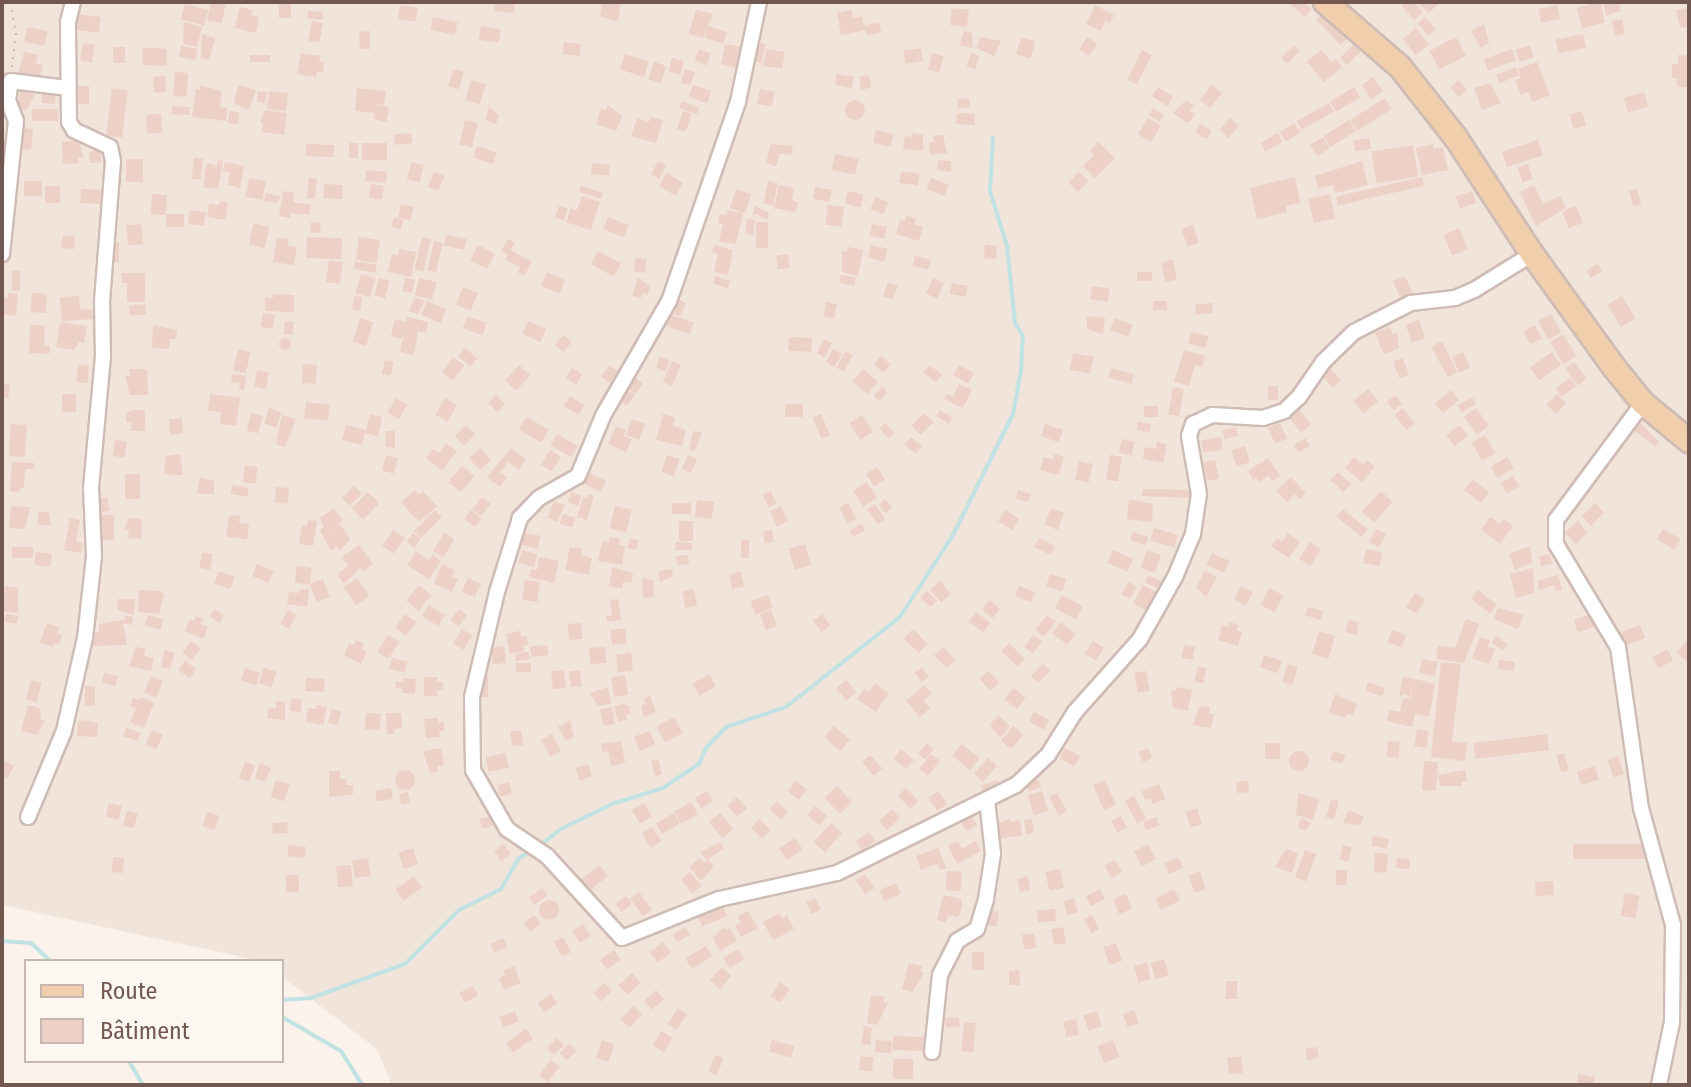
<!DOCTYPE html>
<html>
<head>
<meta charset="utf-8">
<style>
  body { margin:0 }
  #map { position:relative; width:1691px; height:1087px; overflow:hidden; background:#faf2eb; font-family:"Fira Sans Condensed",sans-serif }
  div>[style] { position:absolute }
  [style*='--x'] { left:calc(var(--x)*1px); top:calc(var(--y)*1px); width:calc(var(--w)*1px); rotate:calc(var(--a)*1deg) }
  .residential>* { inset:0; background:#f1e4da }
  .stream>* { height:4px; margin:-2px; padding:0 2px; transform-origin:2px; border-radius:2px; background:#c1e2e2 }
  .building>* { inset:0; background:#edd0c6; transform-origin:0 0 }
  .round { border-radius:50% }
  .path>* { height:2px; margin-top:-1px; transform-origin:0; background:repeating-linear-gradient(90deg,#d2b3a9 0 2px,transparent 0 8px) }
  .roads { filter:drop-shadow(2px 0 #cebcb5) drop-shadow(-2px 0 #cebcb5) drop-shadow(0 2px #cebcb5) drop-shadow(0 -2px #cebcb5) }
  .minor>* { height:14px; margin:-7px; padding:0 7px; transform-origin:7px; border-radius:7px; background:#fff }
  .primary>* { height:22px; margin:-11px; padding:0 11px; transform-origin:11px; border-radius:11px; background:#f1ceac }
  span { translate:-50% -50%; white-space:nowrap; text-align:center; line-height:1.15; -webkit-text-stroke:7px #fdf7f1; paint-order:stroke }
  .frame { position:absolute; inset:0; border:4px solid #735851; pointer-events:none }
  .legend { position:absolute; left:24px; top:959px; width:260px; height:104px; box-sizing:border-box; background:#fdf7f1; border:2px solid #c6b7b1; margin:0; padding:10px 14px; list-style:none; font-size:24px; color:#735851 }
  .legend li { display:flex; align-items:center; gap:16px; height:40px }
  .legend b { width:40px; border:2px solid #c6b7b1 }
</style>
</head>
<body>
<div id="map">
  <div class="residential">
    <div style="clip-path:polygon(2px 2px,1689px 2px,1689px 1085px,392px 1085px,377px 1049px,282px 977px,282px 961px,261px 961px,2px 905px)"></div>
  </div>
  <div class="stream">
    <div style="--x:540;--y:845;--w:26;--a:-37"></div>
    <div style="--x:561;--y:829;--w:57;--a:-26.1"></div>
    <div style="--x:612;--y:804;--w:53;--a:-17.4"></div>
    <div style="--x:663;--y:788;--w:43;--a:-33.7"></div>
    <div style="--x:699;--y:764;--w:17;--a:-66"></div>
    <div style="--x:706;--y:748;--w:29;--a:-46"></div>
    <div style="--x:726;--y:727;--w:63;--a:-18.4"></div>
    <div style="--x:786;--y:707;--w:145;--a:-38.3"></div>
    <div style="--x:900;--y:617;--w:98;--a:-57.1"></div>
    <div style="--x:953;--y:535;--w:135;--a:-63.6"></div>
    <div style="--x:1013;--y:414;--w:44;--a:-79.5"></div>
    <div style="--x:1021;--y:371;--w:35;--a:-87"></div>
    <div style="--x:1023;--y:336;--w:15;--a:-122"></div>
    <div style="--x:1015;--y:323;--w:77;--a:-95.9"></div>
    <div style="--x:1007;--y:246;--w:58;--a:-107.2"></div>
    <div style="--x:990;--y:191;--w:53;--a:-86.8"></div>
    <div style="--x:2;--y:941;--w:29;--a:4"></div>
    <div style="--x:31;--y:943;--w:26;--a:43"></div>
    <div style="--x:282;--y:1000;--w:29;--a:-4"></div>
    <div style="--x:311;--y:998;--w:100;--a:-19.9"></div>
    <div style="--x:405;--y:964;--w:76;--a:-45"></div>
    <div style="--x:459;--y:910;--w:47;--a:-26.6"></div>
    <div style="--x:501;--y:889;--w:36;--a:-60"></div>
    <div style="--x:519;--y:858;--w:16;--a:-30"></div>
    <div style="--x:282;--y:1017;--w:68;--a:30"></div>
    <div style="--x:341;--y:1051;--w:40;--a:58"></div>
    <div style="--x:129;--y:1061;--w:28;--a:60"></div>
  </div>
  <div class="building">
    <div style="clip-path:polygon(211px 2px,226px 2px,222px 23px,207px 21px)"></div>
    <div style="left:279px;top:2px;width:12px;height:16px"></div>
    <div style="clip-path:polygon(495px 2px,515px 2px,514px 13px,494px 11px)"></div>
    <div style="clip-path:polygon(602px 2px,621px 2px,618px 21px,600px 17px)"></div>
    <div style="clip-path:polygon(1288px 2px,1303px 2px,1311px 9px,1305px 17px)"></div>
    <div style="clip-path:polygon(1407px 2px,1414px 2px,1423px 13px,1414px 20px,1402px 6px)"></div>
    <div style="clip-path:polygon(1417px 2px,1440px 2px,1429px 13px)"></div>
    <div style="left:1600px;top:2px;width:21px;height:24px;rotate:76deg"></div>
    <div style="clip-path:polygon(1603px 2px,1619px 2px,1621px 11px,1606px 15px)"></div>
    <div style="left:185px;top:4px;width:24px;height:16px;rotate:15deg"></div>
    <div style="left:400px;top:5px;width:18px;height:14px;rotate:9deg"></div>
    <div style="clip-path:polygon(1095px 5px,1114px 15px,1110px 23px,1105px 21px,1101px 31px,1086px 24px)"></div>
    <div style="left:1557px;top:5px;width:14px;height:19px;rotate:78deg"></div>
    <div style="clip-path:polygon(240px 7px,253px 10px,251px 15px,259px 17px,256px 33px,235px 28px)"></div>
    <div style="left:952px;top:8px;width:17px;height:17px;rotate:7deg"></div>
    <div style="clip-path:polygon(1688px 8px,1689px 26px,1680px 28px,1676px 10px)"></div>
    <div style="clip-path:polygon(696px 10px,713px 14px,703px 38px,689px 34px)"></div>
    <div style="clip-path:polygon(851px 10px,853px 18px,862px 16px,864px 26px,879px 22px,881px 32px,867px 36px,866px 30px,841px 35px,837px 13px)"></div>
    <div style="left:308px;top:11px;width:15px;height:8px;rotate:4deg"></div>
    <div style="left:1324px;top:12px;width:35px;height:11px;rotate:46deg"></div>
    <div style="left:79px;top:14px;width:22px;height:16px;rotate:8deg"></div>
    <div style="left:433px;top:17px;width:25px;height:13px;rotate:12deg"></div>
    <div style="left:1425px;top:17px;width:16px;height:10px;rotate:47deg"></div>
    <div style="left:1622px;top:19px;width:15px;height:10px;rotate:79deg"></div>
    <div style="left:312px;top:21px;width:11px;height:20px;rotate:10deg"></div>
    <div style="clip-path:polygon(184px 22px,202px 27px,197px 47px,183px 43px)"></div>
    <div style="clip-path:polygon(1484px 24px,1489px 43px,1481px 48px,1471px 31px)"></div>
    <div style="left:481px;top:26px;width:20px;height:14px;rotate:9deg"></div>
    <div style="left:708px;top:26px;width:20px;height:12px;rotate:18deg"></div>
    <div style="left:27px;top:27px;width:21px;height:15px;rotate:11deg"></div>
    <div style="left:1416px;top:28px;width:21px;height:17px;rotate:51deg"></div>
    <div style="clip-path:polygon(370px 31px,370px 49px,360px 49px,359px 32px)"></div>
    <div style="clip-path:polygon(964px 31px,972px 33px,973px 48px,960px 45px)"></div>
    <div style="clip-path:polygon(202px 34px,215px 38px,209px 60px,201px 58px)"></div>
    <div style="left:1583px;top:34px;width:14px;height:28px;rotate:78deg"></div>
    <div style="clip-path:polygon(981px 37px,1001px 41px,994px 56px,976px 48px)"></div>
    <div style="left:1021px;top:37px;width:15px;height:18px;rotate:16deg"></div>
    <div style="left:1087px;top:37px;width:12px;height:15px;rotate:31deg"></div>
    <div style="left:1456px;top:37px;width:21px;height:30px;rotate:62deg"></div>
    <div style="left:753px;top:41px;width:13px;height:20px;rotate:13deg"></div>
    <div style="left:564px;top:42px;width:17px;height:12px;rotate:7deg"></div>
    <div style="left:83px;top:43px;width:12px;height:18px;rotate:9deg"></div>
    <div style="left:1355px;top:43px;width:10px;height:21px;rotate:45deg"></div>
    <div style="left:725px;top:44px;width:15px;height:21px;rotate:11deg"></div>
    <div style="left:1294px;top:45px;width:8px;height:18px;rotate:45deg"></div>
    <div style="left:1530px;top:45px;width:13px;height:15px;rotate:72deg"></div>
    <div style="left:181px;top:46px;width:17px;height:11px;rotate:10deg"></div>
    <div style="left:113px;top:47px;width:12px;height:16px"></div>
    <div style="left:143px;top:48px;width:24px;height:17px;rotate:2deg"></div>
    <div style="left:921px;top:48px;width:13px;height:18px;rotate:81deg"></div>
    <div style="left:699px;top:49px;width:13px;height:12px;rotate:23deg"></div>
    <div style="left:766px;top:49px;width:19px;height:17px;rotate:9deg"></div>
    <div style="left:1512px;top:49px;width:12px;height:30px;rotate:70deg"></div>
    <div style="left:1142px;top:50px;width:11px;height:33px;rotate:27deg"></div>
    <div style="clip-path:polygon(1321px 50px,1332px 62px,1336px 59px,1342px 67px,1324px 82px,1307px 62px)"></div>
    <div style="clip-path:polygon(24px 52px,38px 55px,36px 64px,43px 65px,39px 79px,18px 74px)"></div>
    <div style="clip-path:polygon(301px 53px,320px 56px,319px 61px,324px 62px,323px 73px,317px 71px,316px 77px,297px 74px)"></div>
    <div style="left:932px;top:53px;width:12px;height:17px;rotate:14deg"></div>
    <div style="left:971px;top:53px;width:9px;height:14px;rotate:18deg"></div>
    <div style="left:625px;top:54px;width:25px;height:16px;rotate:18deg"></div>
    <div style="left:270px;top:55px;width:7px;height:20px;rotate:90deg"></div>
    <div style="clip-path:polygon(1678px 55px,1689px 56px,1689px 87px,1677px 87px,1677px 78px,1672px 78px,1672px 64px,1678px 64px)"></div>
    <div style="left:672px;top:58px;width:12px;height:14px;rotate:14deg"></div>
    <div style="left:654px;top:62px;width:13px;height:18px;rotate:18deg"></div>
    <div style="clip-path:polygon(1537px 62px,1550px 95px,1532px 102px,1528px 92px,1521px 95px,1515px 80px,1521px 78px,1518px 69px)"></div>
    <div style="left:1516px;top:67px;width:9px;height:21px;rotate:69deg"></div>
    <div style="left:453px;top:69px;width:11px;height:18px;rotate:15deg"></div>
    <div style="left:685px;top:69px;width:10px;height:14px;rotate:17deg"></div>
    <div style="left:175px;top:72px;width:13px;height:24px;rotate:4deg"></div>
    <div style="left:837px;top:74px;width:17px;height:11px;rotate:10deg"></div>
    <div style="left:869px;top:75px;width:13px;height:10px;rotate:81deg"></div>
    <div style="left:165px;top:76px;width:16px;height:12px;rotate:86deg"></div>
    <div style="left:1373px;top:77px;width:17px;height:14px;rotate:54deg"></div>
    <div style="left:471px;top:80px;width:15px;height:21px;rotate:16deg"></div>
    <div style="left:1459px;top:80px;width:13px;height:11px;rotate:51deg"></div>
    <div style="clip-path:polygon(1490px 83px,1501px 103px,1482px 110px,1474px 88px)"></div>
    <div style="clip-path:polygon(200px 85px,222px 91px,220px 107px,227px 108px,226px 121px,192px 117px,196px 89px,200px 89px)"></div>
    <div style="clip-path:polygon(238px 85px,256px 90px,249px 110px,234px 103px)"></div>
    <div style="left:693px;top:85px;width:19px;height:13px;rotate:18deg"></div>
    <div style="left:1212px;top:85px;width:13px;height:19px;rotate:39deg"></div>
    <div style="left:75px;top:86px;width:14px;height:18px"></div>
    <div style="left:1158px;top:87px;width:18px;height:11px;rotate:34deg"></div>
    <div style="left:1354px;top:87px;width:12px;height:28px;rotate:59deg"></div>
    <div style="left:43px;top:88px;width:13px;height:15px;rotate:4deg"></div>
    <div style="left:112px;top:88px;width:16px;height:48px;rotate:7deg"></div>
    <div style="clip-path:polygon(357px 88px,386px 91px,384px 105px,371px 104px,389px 107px,386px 122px,373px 119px,375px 113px,355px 111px)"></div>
    <div style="left:760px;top:89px;width:15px;height:15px;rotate:11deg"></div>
    <div style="clip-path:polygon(21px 90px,35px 94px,26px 111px,16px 109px)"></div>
    <div style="left:258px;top:91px;width:9px;height:11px;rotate:6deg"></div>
    <div style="left:269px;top:91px;width:19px;height:18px;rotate:6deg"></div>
    <div style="left:1644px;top:92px;width:15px;height:21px;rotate:74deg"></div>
    <div style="left:969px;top:98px;width:9px;height:12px;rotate:84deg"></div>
    <div style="left:1385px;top:98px;width:13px;height:41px;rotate:58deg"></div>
    <div style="clip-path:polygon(1186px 100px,1194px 106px,1190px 111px,1195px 114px,1188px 123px,1173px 113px)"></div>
    <div class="round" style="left:845px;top:100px;width:20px;height:20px"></div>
    <div style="clip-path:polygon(682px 101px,699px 108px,697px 114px,679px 108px)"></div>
    <div style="left:1329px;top:103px;width:10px;height:37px;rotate:61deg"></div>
    <div style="clip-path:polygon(608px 105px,622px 116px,616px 131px,596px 124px,601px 108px,606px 110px)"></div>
    <div style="left:172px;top:106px;width:18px;height:8px;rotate:3deg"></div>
    <div style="clip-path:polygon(489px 107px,499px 115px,496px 124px,485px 120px)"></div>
    <div style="left:1153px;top:108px;width:13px;height:8px;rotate:32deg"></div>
    <div style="left:32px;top:109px;width:26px;height:12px"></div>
    <div style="clip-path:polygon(265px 110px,287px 113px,284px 135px,262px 132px,263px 123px,260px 122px)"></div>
    <div style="left:230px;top:111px;width:10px;height:12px;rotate:11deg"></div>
    <div style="left:683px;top:111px;width:9px;height:19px;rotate:18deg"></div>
    <div style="left:1582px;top:111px;width:15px;height:13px;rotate:74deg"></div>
    <div style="left:957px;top:113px;width:18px;height:11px;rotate:3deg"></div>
    <div style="left:161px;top:114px;width:19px;height:15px;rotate:87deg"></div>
    <div style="clip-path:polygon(650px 117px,663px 120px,656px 143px,631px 136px,637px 118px,649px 122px)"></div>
    <div style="left:1148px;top:118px;width:15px;height:19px;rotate:32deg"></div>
    <div style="left:1230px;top:118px;width:12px;height:16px;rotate:42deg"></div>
    <div style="left:465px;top:120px;width:13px;height:25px;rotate:13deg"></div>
    <div style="left:1349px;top:120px;width:13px;height:30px;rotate:58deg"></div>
    <div style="left:1294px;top:123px;width:11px;height:17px;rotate:56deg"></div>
    <div style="left:1200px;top:124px;width:13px;height:10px;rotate:29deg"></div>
    <div style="left:22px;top:128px;width:11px;height:21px;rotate:5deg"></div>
    <div style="left:876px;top:130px;width:18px;height:13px;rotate:13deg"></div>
    <div style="left:411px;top:133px;width:10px;height:17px;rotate:84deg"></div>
    <div style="clip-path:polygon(912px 133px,923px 135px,923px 151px,903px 149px,905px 136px,912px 137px)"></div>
    <div style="left:1278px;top:133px;width:10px;height:20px;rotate:61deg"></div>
    <div style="clip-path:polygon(943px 135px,947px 153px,930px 155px,929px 142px,934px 142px,933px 136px)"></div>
    <div style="left:1323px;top:137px;width:13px;height:15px;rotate:58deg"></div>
    <div style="left:1369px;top:138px;width:11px;height:16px;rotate:80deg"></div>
    <div style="left:1538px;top:140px;width:16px;height:38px;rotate:72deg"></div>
    <div style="clip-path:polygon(79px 141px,84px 158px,78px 158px,78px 163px,63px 164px,62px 142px)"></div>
    <div style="clip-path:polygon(1098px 142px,1115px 158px,1095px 178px,1083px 166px,1094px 155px,1090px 151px)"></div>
    <div style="left:349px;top:143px;width:9px;height:15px"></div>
    <div style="left:362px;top:143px;width:25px;height:17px"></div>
    <div style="left:306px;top:144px;width:28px;height:12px;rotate:2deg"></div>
    <div style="clip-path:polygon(771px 144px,793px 146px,791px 155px,780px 153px,776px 166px,766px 163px)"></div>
    <div style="clip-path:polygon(1433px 144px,1434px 149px,1443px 147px,1448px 170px,1422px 175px,1416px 148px)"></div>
    <div style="left:1413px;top:145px;width:32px;height:42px;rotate:81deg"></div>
    <div style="left:477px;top:146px;width:21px;height:12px;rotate:19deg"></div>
    <div style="clip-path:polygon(100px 150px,102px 162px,90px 163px,89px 152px)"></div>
    <div style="left:835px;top:154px;width:24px;height:16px;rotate:12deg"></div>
    <div style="left:194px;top:158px;width:9px;height:21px;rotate:6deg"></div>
    <div style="left:126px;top:159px;width:17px;height:23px"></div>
    <div style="clip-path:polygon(218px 160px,223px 161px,218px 189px,203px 187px,206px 163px,215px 165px,216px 170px)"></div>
    <div style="clip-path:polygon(938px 160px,951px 161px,951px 172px,937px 170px)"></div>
    <div style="left:658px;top:161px;width:9px;height:15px;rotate:27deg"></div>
    <div style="clip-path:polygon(1362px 161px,1368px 185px,1335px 193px,1333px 185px,1318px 188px,1315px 176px)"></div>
    <div style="clip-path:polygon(225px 162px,244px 166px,240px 188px,228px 185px,230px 172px,223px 171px)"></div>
    <div style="left:411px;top:162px;width:13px;height:18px;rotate:13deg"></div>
    <div style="left:592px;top:163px;width:18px;height:11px;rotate:6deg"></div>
    <div style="left:1528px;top:164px;width:16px;height:11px;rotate:72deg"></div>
    <div style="left:366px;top:170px;width:21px;height:11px;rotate:5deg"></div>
    <div style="left:901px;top:171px;width:19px;height:12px;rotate:9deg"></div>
    <div style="left:434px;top:172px;width:11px;height:16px;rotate:22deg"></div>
    <div style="left:1079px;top:172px;width:13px;height:15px;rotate:45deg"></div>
    <div style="left:667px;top:173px;width:19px;height:15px;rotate:32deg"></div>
    <div style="clip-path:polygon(1295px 177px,1300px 203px,1286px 206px,1287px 212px,1257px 219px,1250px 188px)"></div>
    <div style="left:1422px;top:177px;width:9px;height:88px;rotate:77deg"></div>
    <div style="left:249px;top:178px;width:17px;height:19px;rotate:10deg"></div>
    <div style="left:309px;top:178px;width:8px;height:20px;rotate:7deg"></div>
    <div style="left:931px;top:178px;width:19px;height:12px;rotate:21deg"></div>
    <div style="left:24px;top:181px;width:18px;height:15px"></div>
    <div style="left:768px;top:181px;width:10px;height:23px;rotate:11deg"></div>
    <div style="left:324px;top:184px;width:19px;height:14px;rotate:3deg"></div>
    <div style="left:371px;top:184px;width:13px;height:14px;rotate:9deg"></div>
    <div style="clip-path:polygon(779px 185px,794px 188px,792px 200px,798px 202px,796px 212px,774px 208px)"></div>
    <div style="clip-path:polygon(1534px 185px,1543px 204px,1560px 196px,1566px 208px,1536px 226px,1520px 192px)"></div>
    <div style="left:45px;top:186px;width:15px;height:17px"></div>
    <div style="left:581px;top:186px;width:23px;height:6px;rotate:18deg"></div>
    <div style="left:815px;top:187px;width:17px;height:12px;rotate:10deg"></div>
    <div style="left:81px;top:189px;width:20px;height:14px;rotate:3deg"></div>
    <div style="left:736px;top:189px;width:16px;height:20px;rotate:18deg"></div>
    <div style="left:1637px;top:189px;width:16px;height:8px;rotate:75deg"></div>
    <div style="clip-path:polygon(283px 191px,294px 193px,293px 202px,311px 205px,309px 215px,291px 213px,290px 218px,279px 216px)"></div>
    <div style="left:848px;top:191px;width:16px;height:13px;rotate:14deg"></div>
    <div style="left:1472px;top:191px;width:13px;height:17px;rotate:72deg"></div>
    <div style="clip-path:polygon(266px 193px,280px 196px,278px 203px,264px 201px)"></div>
    <div style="left:152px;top:194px;width:15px;height:20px;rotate:4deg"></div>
    <div style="left:1330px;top:194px;width:25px;height:22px;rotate:78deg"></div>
    <div style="clip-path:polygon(582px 196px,600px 202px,591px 230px,566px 222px,571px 208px,577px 210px)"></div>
    <div style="left:875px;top:197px;width:14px;height:13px;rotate:21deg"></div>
    <div style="clip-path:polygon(220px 201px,228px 203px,225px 220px,207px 217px,209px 204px,219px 205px)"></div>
    <div style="left:401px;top:204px;width:13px;height:14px;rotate:13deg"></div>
    <div style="left:828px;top:205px;width:16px;height:20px;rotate:7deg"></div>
    <div style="left:559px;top:206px;width:9px;height:12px;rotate:18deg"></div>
    <div style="clip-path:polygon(755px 206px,769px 213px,767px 220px,756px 214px,752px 216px)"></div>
    <div style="left:1576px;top:206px;width:18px;height:15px;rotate:68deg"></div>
    <div style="left:190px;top:210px;width:16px;height:14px;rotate:7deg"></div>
    <div style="clip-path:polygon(728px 210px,743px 213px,736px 244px,719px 241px,723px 224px,718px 223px,720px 214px,726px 215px)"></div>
    <div style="left:166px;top:214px;width:18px;height:13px"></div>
    <div style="clip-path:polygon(906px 216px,916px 218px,914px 224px,923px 226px,919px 241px,896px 234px,900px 220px,905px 221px)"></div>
    <div style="left:394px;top:217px;width:10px;height:10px;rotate:17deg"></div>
    <div style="left:608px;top:217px;width:22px;height:13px;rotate:22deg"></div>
    <div style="left:747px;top:219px;width:8px;height:15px;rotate:7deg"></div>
    <div style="left:311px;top:222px;width:10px;height:10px;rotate:6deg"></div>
    <div style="left:756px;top:222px;width:12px;height:26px"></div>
    <div style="left:254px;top:223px;width:16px;height:22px;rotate:14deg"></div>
    <div style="left:141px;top:224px;width:20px;height:15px;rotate:84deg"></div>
    <div style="left:872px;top:224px;width:15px;height:12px;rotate:11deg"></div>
    <div style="left:1193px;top:225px;width:19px;height:12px;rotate:72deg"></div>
    <div style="left:1459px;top:228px;width:23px;height:17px;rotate:67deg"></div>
    <div style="clip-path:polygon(63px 235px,75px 237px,74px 249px,61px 248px)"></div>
    <div style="left:446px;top:235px;width:21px;height:11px;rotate:11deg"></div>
    <div style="left:307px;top:237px;width:35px;height:21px;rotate:2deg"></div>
    <div style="left:359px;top:237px;width:21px;height:23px;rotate:8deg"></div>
    <div style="left:422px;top:237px;width:9px;height:33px;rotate:13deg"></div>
    <div style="clip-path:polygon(277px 238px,289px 239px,288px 244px,283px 244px,297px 247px,294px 265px,273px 262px)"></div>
    <div style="clip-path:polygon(508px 239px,515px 243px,510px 250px,532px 262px,524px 276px,517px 272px,520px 267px,505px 260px,508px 255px,501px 251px)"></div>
    <div style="left:434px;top:241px;width:9px;height:30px;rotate:13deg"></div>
    <div style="left:107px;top:242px;width:12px;height:20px"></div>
    <div style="left:478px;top:245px;width:19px;height:17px;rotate:28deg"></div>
    <div style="clip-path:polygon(714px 245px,733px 250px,728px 275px,714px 272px,718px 254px,712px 252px)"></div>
    <div style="left:871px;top:245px;width:17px;height:13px;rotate:13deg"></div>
    <div style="left:985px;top:245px;width:12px;height:13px;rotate:5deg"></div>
    <div style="clip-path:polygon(848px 247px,863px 250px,858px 276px,842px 272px,842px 251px,847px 252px)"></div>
    <div style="clip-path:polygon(399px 249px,416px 252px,411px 277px,388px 272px,392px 254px,398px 256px)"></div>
    <div style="left:598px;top:251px;width:26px;height:15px;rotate:28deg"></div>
    <div style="left:788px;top:254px;width:14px;height:12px;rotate:82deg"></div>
    <div style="left:915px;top:256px;width:16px;height:10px;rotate:14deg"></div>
    <div style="clip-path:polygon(635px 258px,647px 259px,645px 273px,634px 271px)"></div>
    <div style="left:329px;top:260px;width:14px;height:22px;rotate:8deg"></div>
    <div style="left:1173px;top:260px;width:20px;height:12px;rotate:79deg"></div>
    <div style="left:355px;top:261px;width:22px;height:8px;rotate:10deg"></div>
    <div style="left:1598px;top:264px;width:9px;height:13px;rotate:63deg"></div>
    <div style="left:12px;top:271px;width:8px;height:20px"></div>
    <div style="left:547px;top:272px;width:20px;height:15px;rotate:24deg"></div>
    <div style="left:1137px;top:272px;width:15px;height:9px"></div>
    <div style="clip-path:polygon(122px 273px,145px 273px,145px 302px,127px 302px,127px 283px,122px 283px)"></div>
    <div style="left:361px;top:274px;width:15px;height:20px;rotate:16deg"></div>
    <div style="left:841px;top:275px;width:15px;height:8px;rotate:11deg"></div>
    <div style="left:715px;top:276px;width:16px;height:8px;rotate:18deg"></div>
    <div style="left:1405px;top:276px;width:20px;height:13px;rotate:66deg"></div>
    <div style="left:379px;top:278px;width:11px;height:18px;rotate:15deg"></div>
    <div style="left:405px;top:278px;width:10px;height:13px;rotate:11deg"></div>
    <div style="left:419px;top:278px;width:18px;height:18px;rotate:13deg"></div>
    <div style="clip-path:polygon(638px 278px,650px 286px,647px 295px,642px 293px,641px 298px,632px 296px)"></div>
    <div style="left:933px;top:278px;width:12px;height:17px;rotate:24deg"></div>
    <div style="clip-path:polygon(888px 282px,898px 286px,892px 299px,883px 296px)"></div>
    <div style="left:952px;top:283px;width:16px;height:11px;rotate:11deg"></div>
    <div style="left:1092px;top:286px;width:18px;height:13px;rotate:9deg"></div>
    <div style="left:463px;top:287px;width:16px;height:19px;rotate:22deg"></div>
    <div style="clip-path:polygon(8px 293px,18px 294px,16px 316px,2px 314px,2px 298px,8px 298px)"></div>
    <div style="left:32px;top:293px;width:15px;height:19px;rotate:4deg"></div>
    <div style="clip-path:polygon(273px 294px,294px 295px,294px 312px,265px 311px,265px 298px,273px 298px)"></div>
    <div style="clip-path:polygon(79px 296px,80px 310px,92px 309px,93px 319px,62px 321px,60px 297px)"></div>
    <div style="left:354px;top:296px;width:8px;height:14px;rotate:7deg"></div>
    <div style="left:1622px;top:296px;width:26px;height:17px;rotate:59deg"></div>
    <div style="left:415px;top:297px;width:10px;height:15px;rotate:24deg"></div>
    <div style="clip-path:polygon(679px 300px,686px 303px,680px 316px,674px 314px)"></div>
    <div style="left:427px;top:301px;width:21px;height:15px;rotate:23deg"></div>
    <div style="left:1153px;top:301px;width:14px;height:9px"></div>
    <div style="left:826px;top:302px;width:11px;height:15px;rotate:10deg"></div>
    <div style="left:1212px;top:303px;width:10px;height:17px;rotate:84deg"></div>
    <div style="left:145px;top:304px;width:10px;height:16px;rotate:84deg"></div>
    <div style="left:263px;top:313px;width:12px;height:14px;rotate:9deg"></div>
    <div style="left:1551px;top:314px;width:21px;height:15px;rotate:61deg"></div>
    <div style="left:671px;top:315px;width:24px;height:12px;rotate:19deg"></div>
    <div style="left:467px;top:316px;width:21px;height:13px;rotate:19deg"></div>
    <div style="clip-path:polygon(1087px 316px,1105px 318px,1103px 334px,1087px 329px)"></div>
    <div style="clip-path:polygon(407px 317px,428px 322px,426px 333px,418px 331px,414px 355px,400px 352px,402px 340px,407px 340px,402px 339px,405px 326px,401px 339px,391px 336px,395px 319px,406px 322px)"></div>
    <div style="left:360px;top:318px;width:14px;height:25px;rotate:17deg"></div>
    <div style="left:1115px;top:318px;width:19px;height:13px;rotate:21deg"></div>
    <div style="left:1419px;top:320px;width:19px;height:14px;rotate:72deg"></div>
    <div style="left:285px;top:321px;width:9px;height:13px;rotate:6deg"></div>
    <div style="left:528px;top:321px;width:20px;height:14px;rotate:24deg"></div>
    <div style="clip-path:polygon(60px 322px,87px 326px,84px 343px,79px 342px,74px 350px,56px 347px)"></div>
    <div style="clip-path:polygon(30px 325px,45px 326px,44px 346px,50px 346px,49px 354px,29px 353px)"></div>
    <div style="clip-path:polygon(153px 325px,177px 330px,176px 339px,170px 339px,169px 349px,152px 348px)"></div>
    <div style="left:1535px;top:325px;width:15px;height:13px;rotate:62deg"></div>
    <div style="clip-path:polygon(1390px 327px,1393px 334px,1397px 333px,1399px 348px,1384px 354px,1375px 333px)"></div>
    <div style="left:1191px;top:332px;width:18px;height:12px;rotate:13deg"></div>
    <div style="left:1563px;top:334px;width:26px;height:15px;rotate:59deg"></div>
    <div style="left:563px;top:335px;width:11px;height:13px;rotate:38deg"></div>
    <div style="left:789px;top:337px;width:23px;height:14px;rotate:2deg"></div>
    <div class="round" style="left:279px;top:338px;width:12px;height:12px"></div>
    <div style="left:824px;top:339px;width:9px;height:16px;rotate:27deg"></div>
    <div style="clip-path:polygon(1442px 341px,1457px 372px,1448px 377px,1431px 347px)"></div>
    <div style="left:465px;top:348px;width:16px;height:11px;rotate:40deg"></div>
    <div style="left:238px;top:349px;width:13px;height:22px;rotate:13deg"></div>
    <div style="left:833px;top:349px;width:10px;height:15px;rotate:29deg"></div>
    <div style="clip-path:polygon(1184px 350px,1205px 356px,1202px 367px,1195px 365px,1189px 386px,1174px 382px)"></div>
    <div style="left:846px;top:351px;width:8px;height:19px;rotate:30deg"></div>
    <div style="left:1463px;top:352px;width:17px;height:12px;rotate:65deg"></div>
    <div style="left:1552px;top:352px;width:16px;height:27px;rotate:55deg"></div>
    <div style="left:1073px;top:353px;width:21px;height:17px;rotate:11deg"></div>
    <div style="clip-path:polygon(660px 356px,670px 361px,665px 372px,656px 367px)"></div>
    <div style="left:881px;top:356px;width:13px;height:11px;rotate:42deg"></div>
    <div style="left:453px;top:357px;width:14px;height:19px;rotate:36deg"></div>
    <div style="left:1403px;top:358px;width:18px;height:10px;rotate:71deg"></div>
    <div style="left:385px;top:360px;width:9px;height:14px;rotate:13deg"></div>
    <div style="left:672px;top:361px;width:10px;height:23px;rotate:24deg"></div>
    <div style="left:1574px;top:362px;width:21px;height:11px;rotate:53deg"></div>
    <div style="left:303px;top:364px;width:14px;height:19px;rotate:4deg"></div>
    <div style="left:78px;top:365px;width:11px;height:17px;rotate:5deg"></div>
    <div style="left:519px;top:365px;width:15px;height:21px;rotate:42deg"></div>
    <div style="left:609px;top:365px;width:12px;height:14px;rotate:35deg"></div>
    <div style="left:929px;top:365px;width:16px;height:10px;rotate:35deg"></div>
    <div style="left:959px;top:365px;width:17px;height:12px;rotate:28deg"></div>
    <div style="left:1329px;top:366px;width:19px;height:11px;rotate:51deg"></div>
    <div style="left:572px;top:368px;width:12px;height:12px;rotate:31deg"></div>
    <div style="left:1111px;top:368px;width:24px;height:10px;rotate:15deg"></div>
    <div style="clip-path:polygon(130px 369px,147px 369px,148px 395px,130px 395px,125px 376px,130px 376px)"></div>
    <div style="left:863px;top:369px;width:20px;height:16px;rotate:41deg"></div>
    <div style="left:257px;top:370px;width:12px;height:17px;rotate:9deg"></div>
    <div style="clip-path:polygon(232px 374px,246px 376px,244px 390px,239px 389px,240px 383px,231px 382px)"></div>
    <div style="left:635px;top:377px;width:11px;height:13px;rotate:41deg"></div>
    <div style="left:1570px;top:378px;width:10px;height:18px;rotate:53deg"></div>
    <div style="clip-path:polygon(2px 383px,10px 384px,8px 398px,2px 397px)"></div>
    <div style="clip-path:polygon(959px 384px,972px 390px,963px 408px,944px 399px,947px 394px,953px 397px)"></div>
    <div style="left:1268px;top:386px;width:10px;height:14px"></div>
    <div style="left:882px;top:387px;width:8px;height:12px;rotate:45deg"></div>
    <div style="left:1173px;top:387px;width:11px;height:28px;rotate:10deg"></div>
    <div style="left:626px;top:389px;width:11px;height:13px;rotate:38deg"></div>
    <div style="left:1368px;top:389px;width:16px;height:19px;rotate:50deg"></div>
    <div style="left:1451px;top:390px;width:13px;height:21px;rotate:51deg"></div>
    <div style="left:62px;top:394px;width:14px;height:18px"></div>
    <div style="clip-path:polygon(210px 394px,240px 398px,236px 426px,220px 424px,221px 412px,208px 410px)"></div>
    <div style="left:1557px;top:394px;width:13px;height:15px;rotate:45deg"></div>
    <div style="left:496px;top:395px;width:13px;height:11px;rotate:45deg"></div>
    <div style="left:1395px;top:395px;width:11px;height:11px;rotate:49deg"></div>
    <div style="left:570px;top:396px;width:17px;height:12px;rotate:31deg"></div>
    <div style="left:1472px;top:397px;width:8px;height:17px;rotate:60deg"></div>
    <div style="left:396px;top:398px;width:13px;height:17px;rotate:29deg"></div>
    <div style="left:445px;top:398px;width:14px;height:19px;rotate:30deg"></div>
    <div style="left:306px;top:402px;width:24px;height:16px;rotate:7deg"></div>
    <div style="left:803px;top:404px;width:13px;height:18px;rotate:90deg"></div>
    <div style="left:1144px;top:406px;width:14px;height:11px"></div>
    <div style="left:269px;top:408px;width:13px;height:16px;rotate:18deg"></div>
    <div style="left:1298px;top:408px;width:21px;height:13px;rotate:51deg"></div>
    <div style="left:1403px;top:408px;width:19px;height:11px;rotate:51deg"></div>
    <div style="left:1476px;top:408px;width:22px;height:15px;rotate:54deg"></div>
    <div style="clip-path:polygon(131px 410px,145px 410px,145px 431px,131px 431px,131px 422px,126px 422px,127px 413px)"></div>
    <div style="left:940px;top:410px;width:15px;height:7px;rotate:32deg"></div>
    <div style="left:251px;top:413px;width:12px;height:18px;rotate:14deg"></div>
    <div style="left:924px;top:413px;width:13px;height:18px;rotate:45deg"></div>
    <div style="clip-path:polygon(370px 414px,382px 417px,378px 436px,365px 433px,362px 445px,342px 440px,346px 425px,366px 430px)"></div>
    <div style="clip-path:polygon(663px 414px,675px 418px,673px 426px,686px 430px,682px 446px,656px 440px)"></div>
    <div style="left:821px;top:414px;width:23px;height:9px;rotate:67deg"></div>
    <div style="clip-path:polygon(282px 415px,296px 419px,285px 447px,276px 444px)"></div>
    <div style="left:862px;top:415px;width:20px;height:15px;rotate:57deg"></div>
    <div style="left:526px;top:417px;width:26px;height:15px;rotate:29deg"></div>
    <div style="left:182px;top:418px;width:16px;height:13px;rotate:86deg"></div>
    <div style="left:632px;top:419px;width:14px;height:17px;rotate:21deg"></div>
    <div style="left:1138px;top:422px;width:13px;height:8px;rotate:9deg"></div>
    <div style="clip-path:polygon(1639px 422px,1659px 442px,1655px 447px,1633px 429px)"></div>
    <div style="left:885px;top:423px;width:14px;height:8px;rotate:45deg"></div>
    <div style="left:1280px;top:423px;width:17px;height:13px;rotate:66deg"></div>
    <div style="left:11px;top:424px;width:16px;height:32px;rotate:4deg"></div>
    <div style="left:1045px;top:424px;width:19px;height:13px;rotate:18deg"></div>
    <div style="left:466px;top:425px;width:13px;height:16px;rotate:45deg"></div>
    <div style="left:1460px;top:425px;width:14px;height:17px;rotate:54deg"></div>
    <div style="clip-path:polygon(616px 426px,626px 430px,623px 436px,632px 439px,626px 452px,608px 444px)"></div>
    <div style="left:1236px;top:427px;width:9px;height:14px;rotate:77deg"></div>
    <div style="clip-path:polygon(386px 431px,395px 431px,395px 448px,385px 447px)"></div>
    <div style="clip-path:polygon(693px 431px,702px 433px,695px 451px,689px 450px)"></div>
    <div style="left:557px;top:434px;width:24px;height:13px;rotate:30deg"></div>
    <div style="left:1485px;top:435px;width:21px;height:15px;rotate:61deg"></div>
    <div style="left:911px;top:437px;width:14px;height:10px;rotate:39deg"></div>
    <div style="left:1221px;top:437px;width:13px;height:20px;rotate:81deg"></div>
    <div style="left:1305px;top:438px;width:9px;height:13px;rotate:58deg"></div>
    <div style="left:1122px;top:439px;width:13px;height:14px;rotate:13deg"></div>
    <div style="left:115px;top:440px;width:12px;height:16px;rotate:9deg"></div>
    <div style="clip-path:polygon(1157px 442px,1167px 444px,1163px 463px,1143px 459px,1145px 447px,1156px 449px)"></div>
    <div style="clip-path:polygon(446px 443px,457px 451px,442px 471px,426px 458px,433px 449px,439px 453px)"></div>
    <div style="left:1245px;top:446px;width:17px;height:14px;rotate:73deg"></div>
    <div style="left:480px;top:448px;width:16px;height:15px;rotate:47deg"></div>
    <div style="clip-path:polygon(511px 448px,526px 459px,519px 470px,508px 462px,500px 473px,507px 477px,500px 487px,487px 477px)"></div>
    <div style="left:550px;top:450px;width:13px;height:17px;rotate:32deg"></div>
    <div style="clip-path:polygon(180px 454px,183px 475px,164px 474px,166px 456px)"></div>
    <div style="clip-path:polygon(1054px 454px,1064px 457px,1059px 475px,1040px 470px,1044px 457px,1053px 460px)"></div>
    <div style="left:386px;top:455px;width:12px;height:16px;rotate:14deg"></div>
    <div style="left:667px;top:455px;width:13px;height:18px;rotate:18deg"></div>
    <div style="left:688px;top:455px;width:10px;height:15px;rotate:24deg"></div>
    <div style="left:1110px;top:455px;width:12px;height:25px;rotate:9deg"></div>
    <div style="clip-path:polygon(1354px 457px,1363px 465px,1367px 460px,1375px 467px,1362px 482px,1345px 468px)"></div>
    <div style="left:1507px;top:457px;width:13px;height:19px;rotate:58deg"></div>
    <div style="clip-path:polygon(1268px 458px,1280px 476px,1272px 481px,1269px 475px,1259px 482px,1256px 478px,1253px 480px,1248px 471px)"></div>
    <div style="left:1215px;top:460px;width:19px;height:12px;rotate:78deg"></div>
    <div style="left:1079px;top:461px;width:14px;height:19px;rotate:12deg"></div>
    <div style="clip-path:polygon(12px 462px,34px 463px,34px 469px,25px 469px,24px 488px,20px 488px,19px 492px,10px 491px)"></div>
    <div style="left:245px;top:465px;width:13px;height:17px;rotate:9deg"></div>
    <div style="left:462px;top:466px;width:16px;height:21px;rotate:40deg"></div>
    <div style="left:877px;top:467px;width:15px;height:13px;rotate:58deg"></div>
    <div style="left:1338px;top:472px;width:18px;height:11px;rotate:43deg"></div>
    <div style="left:590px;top:473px;width:18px;height:12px;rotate:27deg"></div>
    <div style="left:125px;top:474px;width:15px;height:25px"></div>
    <div style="left:1513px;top:476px;width:12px;height:14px;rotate:59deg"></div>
    <div style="clip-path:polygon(200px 477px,214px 481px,214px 494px,197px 494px)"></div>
    <div style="clip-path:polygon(1291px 477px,1306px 493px,1300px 499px,1295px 494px,1287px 502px,1276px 491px)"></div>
    <div style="left:1473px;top:479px;width:21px;height:14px;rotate:39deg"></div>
    <div style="left:867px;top:482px;width:19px;height:16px;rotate:58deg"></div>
    <div style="left:232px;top:485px;width:17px;height:9px;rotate:10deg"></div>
    <div style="left:354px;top:486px;width:11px;height:17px;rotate:45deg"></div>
    <div style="left:276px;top:487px;width:13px;height:16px;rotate:4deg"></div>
    <div style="clip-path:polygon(1143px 489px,1190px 490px,1189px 498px,1142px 496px)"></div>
    <div style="clip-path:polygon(415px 490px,419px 495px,423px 491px,437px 506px,419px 522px,401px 502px)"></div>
    <div style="clip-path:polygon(1018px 490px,1031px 494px,1028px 502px,1016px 499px)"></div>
    <div style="left:771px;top:491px;width:14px;height:9px;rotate:65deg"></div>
    <div style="left:1381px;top:491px;width:16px;height:28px;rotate:43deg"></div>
    <div style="left:368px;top:492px;width:16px;height:23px;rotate:45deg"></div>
    <div style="clip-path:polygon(571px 492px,581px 496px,578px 506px,568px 502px)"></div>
    <div style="clip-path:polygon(588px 494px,594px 496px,587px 520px,577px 517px,583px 497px,586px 498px)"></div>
    <div style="left:107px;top:497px;width:14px;height:10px;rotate:78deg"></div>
    <div style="left:482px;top:497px;width:11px;height:16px;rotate:38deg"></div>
    <div style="left:885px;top:499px;width:11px;height:9px;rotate:49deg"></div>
    <div style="clip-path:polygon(1129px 499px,1153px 504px,1152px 522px,1127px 519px)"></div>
    <div style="left:697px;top:500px;width:17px;height:17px;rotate:7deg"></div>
    <div style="left:554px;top:501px;width:11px;height:18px;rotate:22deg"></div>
    <div style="left:672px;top:503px;width:19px;height:11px"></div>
    <div style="left:848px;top:503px;width:18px;height:10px;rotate:63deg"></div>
    <div style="left:1595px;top:503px;width:13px;height:19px;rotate:45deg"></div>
    <div style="clip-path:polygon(875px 504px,885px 519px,878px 524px,867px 510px)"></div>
    <div style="clip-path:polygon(11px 506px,30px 507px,25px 529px,9px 528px)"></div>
    <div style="left:615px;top:506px;width:17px;height:23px;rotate:13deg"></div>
    <div style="left:781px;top:506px;width:17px;height:12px;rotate:66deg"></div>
    <div style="clip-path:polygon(334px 508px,343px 521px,329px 530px,340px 524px,350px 539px,340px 551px,337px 547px,331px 551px,320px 530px,324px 527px,320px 518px)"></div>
    <div style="left:1051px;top:508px;width:14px;height:18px;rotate:21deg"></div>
    <div style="left:1343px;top:509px;width:32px;height:10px;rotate:39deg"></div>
    <div style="left:435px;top:510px;width:10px;height:30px;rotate:45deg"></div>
    <div style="left:471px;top:510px;width:14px;height:11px;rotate:39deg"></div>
    <div style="left:1005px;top:510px;width:17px;height:13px;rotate:31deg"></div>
    <div style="clip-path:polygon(38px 512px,49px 512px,51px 525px,38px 525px)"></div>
    <div style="left:563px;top:514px;width:13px;height:10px;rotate:18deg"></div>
    <div style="left:100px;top:515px;width:14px;height:25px"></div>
    <div style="clip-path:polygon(229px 515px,240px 516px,239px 523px,249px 524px,247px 539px,226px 537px)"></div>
    <div style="clip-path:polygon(1490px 517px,1500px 524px,1504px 519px,1513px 526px,1500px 544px,1481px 530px)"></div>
    <div style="clip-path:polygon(70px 518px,80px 520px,76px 542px,83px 543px,81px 553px,64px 550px)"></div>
    <div style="clip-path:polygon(129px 518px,142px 519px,141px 539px,128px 538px,129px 530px,124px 530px)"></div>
    <div style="clip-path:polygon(308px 520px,317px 521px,313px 546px,299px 544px,302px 525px,307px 526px)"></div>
    <div style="clip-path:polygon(1578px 520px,1587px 533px,1576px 544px,1565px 533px)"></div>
    <div style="left:693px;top:521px;width:20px;height:14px;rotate:90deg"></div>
    <div style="left:862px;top:524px;width:7px;height:14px;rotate:63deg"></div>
    <div style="left:1154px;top:528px;width:25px;height:13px;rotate:16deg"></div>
    <div style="left:1376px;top:529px;width:11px;height:15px;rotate:27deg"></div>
    <div style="left:1663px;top:529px;width:20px;height:12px;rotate:30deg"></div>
    <div style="left:393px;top:530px;width:14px;height:19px;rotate:34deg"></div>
    <div style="left:772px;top:530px;width:12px;height:9px;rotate:81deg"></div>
    <div style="left:523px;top:532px;width:18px;height:13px;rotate:13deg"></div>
    <div style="left:1133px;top:532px;width:16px;height:9px;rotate:18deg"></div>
    <div style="clip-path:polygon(413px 533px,420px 539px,414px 548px,407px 541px)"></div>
    <div style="left:444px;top:533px;width:12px;height:21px;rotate:31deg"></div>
    <div style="clip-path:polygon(1288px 533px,1300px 542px,1289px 558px,1271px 546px,1277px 538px,1282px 542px)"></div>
    <div style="clip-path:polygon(610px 537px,620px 539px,619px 545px,625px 546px,622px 565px,598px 561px,602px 541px,609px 542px)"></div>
    <div style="left:630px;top:538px;width:9px;height:10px;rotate:13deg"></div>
    <div style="left:1039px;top:538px;width:18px;height:10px;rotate:27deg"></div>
    <div style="left:741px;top:540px;width:8px;height:18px"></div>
    <div style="clip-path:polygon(676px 542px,692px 543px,692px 550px,675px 550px)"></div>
    <div style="left:1310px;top:542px;width:13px;height:20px;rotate:32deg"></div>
    <div style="left:805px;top:544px;width:22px;height:17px;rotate:74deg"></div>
    <div style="clip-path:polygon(359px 545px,373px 564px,363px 572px,360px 568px,344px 584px,337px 574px,348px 566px,342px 557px)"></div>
    <div style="clip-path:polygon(1530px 546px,1532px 563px,1515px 570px,1509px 554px)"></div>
    <div style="left:12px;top:547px;width:21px;height:11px"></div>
    <div style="clip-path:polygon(570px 547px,582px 549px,581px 555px,592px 558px,589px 575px,565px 570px)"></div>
    <div style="left:1366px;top:549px;width:17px;height:14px;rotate:13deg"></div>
    <div style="left:522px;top:550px;width:16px;height:13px;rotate:15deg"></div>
    <div style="left:1113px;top:550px;width:22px;height:14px;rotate:24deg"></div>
    <div style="left:1147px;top:550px;width:15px;height:19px;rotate:20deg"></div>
    <div style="clip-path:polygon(416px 551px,429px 560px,433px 555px,441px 561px,429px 579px,407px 565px)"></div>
    <div style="left:36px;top:552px;width:16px;height:13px;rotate:7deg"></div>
    <div style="left:202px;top:552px;width:11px;height:16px;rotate:10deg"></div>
    <div style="left:1212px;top:553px;width:19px;height:13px;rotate:25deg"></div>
    <div style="left:1550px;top:554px;width:10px;height:11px;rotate:79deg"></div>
    <div style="left:688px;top:555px;width:9px;height:12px;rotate:84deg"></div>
    <div style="clip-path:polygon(539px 557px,559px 561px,554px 583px,529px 577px,531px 569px,537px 570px)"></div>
    <div style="left:257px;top:564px;width:18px;height:13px;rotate:22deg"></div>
    <div style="clip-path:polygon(442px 564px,455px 570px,452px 576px,458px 579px,452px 592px,434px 584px)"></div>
    <div style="left:297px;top:566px;width:15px;height:17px;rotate:8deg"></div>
    <div style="clip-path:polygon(612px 567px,633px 573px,631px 583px,623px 582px,622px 589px,609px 586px)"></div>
    <div style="clip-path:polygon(1533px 568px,1534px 593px,1516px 598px,1510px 574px)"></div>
    <div style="clip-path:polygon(672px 569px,673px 576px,660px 582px,658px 571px)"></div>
    <div style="left:219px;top:571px;width:17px;height:13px;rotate:21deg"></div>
    <div style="clip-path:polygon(1205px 571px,1217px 577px,1206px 597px,1196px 587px)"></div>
    <div style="left:741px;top:572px;width:15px;height:12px;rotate:79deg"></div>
    <div style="left:1050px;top:574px;width:17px;height:13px;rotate:17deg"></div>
    <div style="left:1148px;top:575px;width:14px;height:8px;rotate:25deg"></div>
    <div style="clip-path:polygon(1558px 575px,1562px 590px,1556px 591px,1554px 585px,1539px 590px,1537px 581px)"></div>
    <div style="left:357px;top:578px;width:22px;height:16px;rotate:56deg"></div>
    <div style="left:468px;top:578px;width:14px;height:15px;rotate:25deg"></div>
    <div style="clip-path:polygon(642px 578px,653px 580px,654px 597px,643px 598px)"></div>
    <div style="left:323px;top:579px;width:19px;height:14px;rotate:69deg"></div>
    <div style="left:525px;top:580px;width:15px;height:20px;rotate:8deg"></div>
    <div style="left:940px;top:581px;width:17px;height:13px;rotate:50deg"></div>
    <div style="left:1128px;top:582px;width:10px;height:14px;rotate:29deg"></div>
    <div style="left:419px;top:585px;width:16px;height:20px;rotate:40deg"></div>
    <div style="left:1143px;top:585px;width:15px;height:21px;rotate:28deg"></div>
    <div style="clip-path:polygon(5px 586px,18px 588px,18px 613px,2px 611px)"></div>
    <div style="left:1019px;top:586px;width:17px;height:11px;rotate:21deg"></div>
    <div style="left:1241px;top:586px;width:13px;height:15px;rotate:27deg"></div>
    <div style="left:1269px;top:588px;width:16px;height:19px;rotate:27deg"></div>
    <div style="clip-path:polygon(300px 589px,309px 590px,307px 607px,287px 604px,289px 592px,299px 593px)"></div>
    <div style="left:694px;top:589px;width:17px;height:12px;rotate:80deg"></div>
    <div style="clip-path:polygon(139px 590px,160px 591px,164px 595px,159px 614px,138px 612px)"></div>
    <div style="left:1478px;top:590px;width:24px;height:11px;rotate:38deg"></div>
    <div style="left:927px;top:591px;width:14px;height:9px;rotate:45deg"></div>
    <div style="left:1415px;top:593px;width:12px;height:17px;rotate:31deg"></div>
    <div style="left:768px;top:595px;width:14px;height:19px;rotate:69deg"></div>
    <div style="left:1062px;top:595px;width:24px;height:15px;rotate:28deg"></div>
    <div style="clip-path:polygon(118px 599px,135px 599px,134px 615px,117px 610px)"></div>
    <div style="clip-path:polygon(618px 599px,621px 620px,607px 622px,606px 616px,612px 615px,610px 600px)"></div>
    <div style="left:989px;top:600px;width:14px;height:12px;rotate:39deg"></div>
    <div style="left:429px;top:605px;width:19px;height:13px;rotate:32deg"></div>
    <div style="clip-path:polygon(1308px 607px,1323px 611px,1321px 620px,1305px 615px)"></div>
    <div style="clip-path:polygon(1498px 608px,1524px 615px,1518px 629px,1494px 619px)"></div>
    <div style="left:214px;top:609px;width:12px;height:9px;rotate:31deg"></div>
    <div style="left:459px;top:609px;width:10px;height:14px;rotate:37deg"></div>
    <div style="left:288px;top:610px;width:10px;height:16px;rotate:29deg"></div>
    <div style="left:771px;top:610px;width:17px;height:12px;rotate:69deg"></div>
    <div style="left:976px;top:612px;width:18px;height:12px;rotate:38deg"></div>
    <div style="left:6px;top:614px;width:12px;height:8px;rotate:9deg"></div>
    <div style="left:405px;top:614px;width:14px;height:17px;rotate:36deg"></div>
    <div style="left:822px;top:614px;width:14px;height:11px;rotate:54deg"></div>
    <div style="left:1592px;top:614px;width:13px;height:19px;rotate:72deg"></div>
    <div style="left:148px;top:615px;width:16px;height:11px;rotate:15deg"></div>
    <div style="left:1047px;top:615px;width:11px;height:19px;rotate:38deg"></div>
    <div style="clip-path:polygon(125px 616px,133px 617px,132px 625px,123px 623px,127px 645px,89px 646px,89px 633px,99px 632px,99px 624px,124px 620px)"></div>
    <div style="clip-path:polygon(196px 616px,203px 619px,200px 624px,208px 627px,203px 639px,185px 631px,190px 619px,194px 621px)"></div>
    <div style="clip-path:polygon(1466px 619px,1479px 624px,1464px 663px,1436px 659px,1438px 645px,1455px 648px)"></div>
    <div style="left:1348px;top:620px;width:11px;height:13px;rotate:10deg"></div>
    <div style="left:1061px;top:622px;width:19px;height:14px;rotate:39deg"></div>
    <div style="clip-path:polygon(1230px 622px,1239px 625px,1237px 630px,1242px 632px,1238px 646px,1218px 640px,1222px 625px,1228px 627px)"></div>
    <div style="clip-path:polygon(47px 623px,59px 627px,57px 633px,62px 635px,59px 644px,54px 643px,53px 647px,40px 643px)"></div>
    <div style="left:581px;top:623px;width:16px;height:13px;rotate:86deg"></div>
    <div style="left:1640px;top:625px;width:14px;height:20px;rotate:69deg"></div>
    <div style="left:625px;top:628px;width:15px;height:15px;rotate:82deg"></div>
    <div style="left:462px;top:629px;width:12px;height:17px;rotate:31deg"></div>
    <div style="left:913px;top:629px;width:21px;height:13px;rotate:45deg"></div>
    <div style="left:1392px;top:630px;width:15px;height:13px;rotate:20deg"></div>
    <div style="clip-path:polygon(520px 631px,522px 637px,527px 636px,528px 645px,523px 646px,524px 651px,510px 654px,506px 634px)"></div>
    <div style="left:1319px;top:631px;width:17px;height:24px;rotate:17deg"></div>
    <div style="left:388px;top:635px;width:13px;height:20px;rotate:32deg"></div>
    <div style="left:1034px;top:635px;width:11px;height:15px;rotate:41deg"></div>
    <div style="left:1496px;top:636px;width:14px;height:8px;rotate:34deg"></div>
    <div style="clip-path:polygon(1480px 637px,1490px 640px,1488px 647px,1495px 649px,1489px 664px,1472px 658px)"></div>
    <div style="clip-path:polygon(1689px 638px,1689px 663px,1677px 653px)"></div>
    <div style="clip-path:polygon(356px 640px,364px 644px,362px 649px,367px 652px,361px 664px,344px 655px,349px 643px,354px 645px)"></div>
    <div style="left:191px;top:641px;width:12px;height:15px;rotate:35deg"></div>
    <div style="left:1093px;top:641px;width:13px;height:15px;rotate:32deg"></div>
    <div style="left:1009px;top:643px;width:23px;height:11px;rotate:45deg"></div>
    <div style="left:547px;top:645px;width:10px;height:17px;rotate:84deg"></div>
    <div style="left:1184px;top:645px;width:11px;height:13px;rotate:10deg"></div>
    <div style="left:504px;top:646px;width:17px;height:13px;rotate:83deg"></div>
    <div style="clip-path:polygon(136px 647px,146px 649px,144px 656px,154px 658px,151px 671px,129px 666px)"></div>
    <div style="left:605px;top:647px;width:16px;height:16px;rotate:86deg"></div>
    <div style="left:943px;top:647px;width:18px;height:12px;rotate:47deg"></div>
    <div style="left:1667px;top:649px;width:13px;height:17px;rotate:61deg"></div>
    <div style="clip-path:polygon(165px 650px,175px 653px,170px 669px,161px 667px)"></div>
    <div style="clip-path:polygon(524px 652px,528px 652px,530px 659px,516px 661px,515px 654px)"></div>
    <div style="left:631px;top:653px;width:18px;height:15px;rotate:84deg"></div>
    <div style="left:1264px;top:655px;width:19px;height:13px;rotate:18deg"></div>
    <div style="left:392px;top:658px;width:16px;height:11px;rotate:14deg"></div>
    <div style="left:1422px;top:659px;width:16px;height:14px;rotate:11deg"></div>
    <div style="left:1499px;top:660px;width:16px;height:9px;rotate:7deg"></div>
    <div style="left:185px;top:661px;width:14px;height:11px;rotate:36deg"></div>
    <div style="clip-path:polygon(1441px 662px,1461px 664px,1452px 741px,1467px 743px,1465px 761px,1431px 757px)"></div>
    <div style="left:531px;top:663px;width:9px;height:15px;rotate:90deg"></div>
    <div style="left:1043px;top:664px;width:10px;height:17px;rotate:45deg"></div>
    <div style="left:1287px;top:664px;width:11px;height:19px;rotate:15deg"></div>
    <div style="left:1198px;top:666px;width:9px;height:16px;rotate:13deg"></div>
    <div style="left:922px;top:667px;width:12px;height:9px;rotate:55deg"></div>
    <div style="left:245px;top:668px;width:16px;height:13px;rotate:18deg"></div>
    <div style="left:264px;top:668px;width:13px;height:16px;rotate:18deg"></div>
    <div style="left:564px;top:670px;width:18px;height:13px;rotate:84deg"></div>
    <div style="left:580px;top:670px;width:16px;height:11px;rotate:83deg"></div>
    <div style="left:988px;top:671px;width:16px;height:12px;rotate:45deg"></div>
    <div style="left:1146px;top:671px;width:20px;height:12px;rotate:79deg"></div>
    <div style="left:104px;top:673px;width:14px;height:10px;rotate:12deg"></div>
    <div style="left:709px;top:674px;width:14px;height:19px;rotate:60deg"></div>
    <div style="left:625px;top:675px;width:20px;height:14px;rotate:81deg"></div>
    <div style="left:151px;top:676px;width:13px;height:18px;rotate:23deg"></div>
    <div style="clip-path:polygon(1403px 676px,1435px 684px,1429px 717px,1415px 714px,1412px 727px,1387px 721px,1389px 710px,1400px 712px,1403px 698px,1411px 699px,1412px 684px,1410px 697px,1403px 693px,1399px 699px)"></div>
    <div style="clip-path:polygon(424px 677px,437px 677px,437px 682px,443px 682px,443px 690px,437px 690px,438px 696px,424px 696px)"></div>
    <div style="left:478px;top:677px;width:10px;height:20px"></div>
    <div style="left:306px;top:678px;width:19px;height:13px;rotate:3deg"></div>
    <div style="clip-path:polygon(403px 678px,416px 679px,415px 694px,402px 693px,402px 689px,395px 688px,396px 681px,403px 682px)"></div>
    <div style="left:31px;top:680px;width:11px;height:20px;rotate:15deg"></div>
    <div style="left:846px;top:680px;width:16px;height:13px;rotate:50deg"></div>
    <div style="left:1368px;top:682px;width:18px;height:9px;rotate:19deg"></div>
    <div style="clip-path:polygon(875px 683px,889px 693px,876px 712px,857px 699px,864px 689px,869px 692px)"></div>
    <div style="clip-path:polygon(924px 685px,932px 693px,924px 700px,930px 708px,920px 717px,906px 701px)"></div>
    <div style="left:85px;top:686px;width:10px;height:20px"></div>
    <div style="clip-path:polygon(608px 687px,611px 704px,598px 706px,590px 693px)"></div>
    <div style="clip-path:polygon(1177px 687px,1192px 690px,1188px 711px,1173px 708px,1171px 690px,1176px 691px)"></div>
    <div style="left:1013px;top:688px;width:16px;height:14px;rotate:38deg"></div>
    <div style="clip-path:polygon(1335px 694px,1357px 704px,1353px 715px,1347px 714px,1346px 718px,1329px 713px)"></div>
    <div style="clip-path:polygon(650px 696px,656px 712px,644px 717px,641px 706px,646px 704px,644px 698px)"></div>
    <div style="clip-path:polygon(140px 697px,154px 703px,144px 728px,130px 722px,136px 708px,130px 706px,133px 698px,139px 700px)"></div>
    <div style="left:291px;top:698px;width:11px;height:13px;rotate:5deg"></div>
    <div style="clip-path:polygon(276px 701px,285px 702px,285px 720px,267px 718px,269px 707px,276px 708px)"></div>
    <div style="clip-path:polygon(624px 704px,629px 706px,631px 714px,626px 715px,627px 720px,618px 722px,614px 706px)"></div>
    <div style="clip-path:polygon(28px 705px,40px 708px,41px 720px,45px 721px,37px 735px,21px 731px)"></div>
    <div style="clip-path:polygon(317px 705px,327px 707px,323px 725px,306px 722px,308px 708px,316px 709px)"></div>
    <div style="clip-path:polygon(1200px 706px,1210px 707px,1209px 714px,1214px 714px,1211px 728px,1192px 725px)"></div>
    <div style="left:612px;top:707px;width:17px;height:12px;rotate:80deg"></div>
    <div style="left:332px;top:709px;width:10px;height:14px;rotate:17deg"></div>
    <div style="left:1034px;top:712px;width:17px;height:11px;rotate:28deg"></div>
    <div style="left:366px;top:713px;width:15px;height:16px;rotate:4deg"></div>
    <div style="clip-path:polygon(386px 713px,401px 713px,402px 728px,394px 729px,394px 734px,387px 734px)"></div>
    <div style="clip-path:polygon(998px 715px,1010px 726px,1000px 738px,990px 725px)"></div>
    <div style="left:674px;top:717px;width:18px;height:20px;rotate:61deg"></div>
    <div style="clip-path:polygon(438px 718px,438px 723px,444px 722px,444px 731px,439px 731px,440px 737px,426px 738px,424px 719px)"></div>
    <div style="clip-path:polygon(83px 720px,98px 723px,97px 737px,77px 736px,78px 722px)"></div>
    <div style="clip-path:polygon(570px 720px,574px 736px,566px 741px,558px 727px)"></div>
    <div style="left:834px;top:726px;width:21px;height:15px;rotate:41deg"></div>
    <div style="left:1013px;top:726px;width:13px;height:19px;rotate:39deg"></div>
    <div style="left:126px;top:728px;width:15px;height:9px;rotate:16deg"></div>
    <div style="left:1417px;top:729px;width:12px;height:17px;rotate:9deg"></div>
    <div style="left:152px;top:730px;width:12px;height:16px;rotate:24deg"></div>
    <div style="left:521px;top:730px;width:15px;height:11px;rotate:82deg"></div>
    <div style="left:650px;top:731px;width:15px;height:17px;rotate:70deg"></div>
    <div style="left:552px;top:734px;width:19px;height:12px;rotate:62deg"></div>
    <div style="left:1547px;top:734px;width:16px;height:74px;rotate:83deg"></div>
    <div style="clip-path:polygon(621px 741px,625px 763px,611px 766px,608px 751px,603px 752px,601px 744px)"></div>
    <div style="left:1388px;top:741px;width:12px;height:16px;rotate:5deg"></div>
    <div style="left:927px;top:743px;width:9px;height:14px;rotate:41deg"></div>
    <div style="left:1265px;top:743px;width:15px;height:16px"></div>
    <div style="left:962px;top:744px;width:23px;height:15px;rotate:40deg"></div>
    <div style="clip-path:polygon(441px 748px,444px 765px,437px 766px,438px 772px,430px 773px,423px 751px)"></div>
    <div style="left:1065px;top:748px;width:17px;height:12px;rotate:28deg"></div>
    <div style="left:1148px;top:748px;width:11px;height:10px;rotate:68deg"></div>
    <div style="left:901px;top:749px;width:17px;height:12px;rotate:40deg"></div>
    <div style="left:1333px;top:751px;width:13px;height:9px;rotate:18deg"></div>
    <div class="round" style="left:1289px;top:751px;width:20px;height:20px"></div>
    <div style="left:506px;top:753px;width:15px;height:21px;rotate:79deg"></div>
    <div style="left:1564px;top:753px;width:18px;height:8px;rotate:74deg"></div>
    <div style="left:931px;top:754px;width:11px;height:19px;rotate:38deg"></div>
    <div style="left:870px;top:755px;width:18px;height:11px;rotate:47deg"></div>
    <div style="left:1618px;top:756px;width:19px;height:11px;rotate:72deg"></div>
    <div style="left:988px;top:758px;width:12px;height:21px;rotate:42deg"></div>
    <div style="left:658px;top:759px;width:16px;height:7px;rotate:76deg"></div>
    <div style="clip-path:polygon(4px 761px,14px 766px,7px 778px,2px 775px)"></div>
    <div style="left:1424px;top:761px;width:14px;height:29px;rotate:4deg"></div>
    <div style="left:245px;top:762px;width:11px;height:17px;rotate:22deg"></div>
    <div style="clip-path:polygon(260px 763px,271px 768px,265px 782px,255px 778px)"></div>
    <div style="left:588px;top:764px;width:13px;height:13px;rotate:72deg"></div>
    <div style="left:1595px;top:766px;width:14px;height:19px;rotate:73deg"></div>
    <div style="clip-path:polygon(1465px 770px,1467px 781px,1461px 782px,1462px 786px,1440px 786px,1438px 775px)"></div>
    <div class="round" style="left:395px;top:770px;width:20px;height:20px"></div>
    <div style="clip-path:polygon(329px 771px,340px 771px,340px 779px,347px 779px,347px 785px,353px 785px,353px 794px,329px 797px)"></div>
    <div style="left:1037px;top:778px;width:9px;height:13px;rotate:63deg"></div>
    <div style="left:276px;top:780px;width:14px;height:18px;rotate:17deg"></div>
    <div style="clip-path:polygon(997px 780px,1002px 787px,988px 796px,980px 786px)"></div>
    <div style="left:1105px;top:780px;width:27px;height:13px;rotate:66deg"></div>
    <div style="left:796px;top:781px;width:14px;height:13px;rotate:39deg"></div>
    <div style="left:1248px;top:781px;width:11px;height:12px;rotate:85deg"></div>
    <div style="left:509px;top:782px;width:12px;height:12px;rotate:76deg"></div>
    <div style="clip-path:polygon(1159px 784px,1165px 799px,1153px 804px,1151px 798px,1145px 800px,1142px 791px)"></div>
    <div style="left:837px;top:786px;width:22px;height:17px;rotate:47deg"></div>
    <div style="left:391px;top:788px;width:11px;height:16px;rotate:80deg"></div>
    <div style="left:906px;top:788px;width:18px;height:11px;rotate:47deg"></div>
    <div style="left:707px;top:791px;width:12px;height:14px;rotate:59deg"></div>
    <div style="left:938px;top:791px;width:16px;height:12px;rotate:55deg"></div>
    <div style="left:1042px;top:791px;width:21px;height:15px;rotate:73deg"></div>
    <div style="left:408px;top:792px;width:11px;height:9px;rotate:80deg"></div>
    <div style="left:1057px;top:793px;width:21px;height:9px;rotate:62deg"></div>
    <div style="clip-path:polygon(1298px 793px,1319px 799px,1313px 820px,1296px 815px)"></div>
    <div style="left:1134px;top:796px;width:26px;height:10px;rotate:62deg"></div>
    <div style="left:737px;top:797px;width:15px;height:13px;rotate:48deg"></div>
    <div style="left:1331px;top:799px;width:8px;height:19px;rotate:14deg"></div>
    <div style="left:777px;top:801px;width:16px;height:11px;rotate:45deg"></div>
    <div style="left:691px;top:802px;width:14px;height:19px;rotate:60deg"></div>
    <div style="left:109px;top:803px;width:13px;height:14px;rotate:13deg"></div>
    <div style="left:644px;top:803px;width:16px;height:14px;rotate:60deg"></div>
    <div style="left:815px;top:806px;width:16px;height:12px;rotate:40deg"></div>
    <div style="left:1197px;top:808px;width:17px;height:12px;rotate:73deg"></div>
    <div style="left:892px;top:809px;width:12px;height:18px;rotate:48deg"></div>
    <div style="clip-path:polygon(1349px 810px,1364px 817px,1360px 825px,1343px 823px)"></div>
    <div style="left:127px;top:811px;width:11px;height:15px;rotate:15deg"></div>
    <div style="left:207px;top:812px;width:13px;height:15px;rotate:18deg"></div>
    <div style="left:674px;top:813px;width:12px;height:21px;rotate:59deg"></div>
    <div style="left:720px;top:813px;width:21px;height:14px;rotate:51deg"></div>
    <div style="left:493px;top:815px;width:10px;height:14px;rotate:73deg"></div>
    <div style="left:971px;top:815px;width:12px;height:12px;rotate:59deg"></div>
    <div style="left:1121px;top:816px;width:13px;height:11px;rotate:63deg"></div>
    <div style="left:1156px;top:817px;width:9px;height:14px;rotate:69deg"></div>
    <div style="left:1302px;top:818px;width:10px;height:10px;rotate:29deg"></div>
    <div style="left:759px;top:819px;width:16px;height:12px;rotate:43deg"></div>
    <div style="clip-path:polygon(1010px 819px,1010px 822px,1020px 820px,1022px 835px,998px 839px,995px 824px)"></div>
    <div style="left:1032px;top:819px;width:14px;height:8px;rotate:82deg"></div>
    <div style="left:287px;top:822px;width:11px;height:15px;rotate:85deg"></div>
    <div style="left:831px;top:823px;width:15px;height:26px;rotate:42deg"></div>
    <div style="left:652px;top:827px;width:17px;height:12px;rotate:57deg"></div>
    <div style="left:869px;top:832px;width:11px;height:16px;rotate:56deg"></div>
    <div style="left:1373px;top:836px;width:16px;height:10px;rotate:11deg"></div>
    <div style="left:795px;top:838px;width:14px;height:19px;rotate:56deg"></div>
    <div style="clip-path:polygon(958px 841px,962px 849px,976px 841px,981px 851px,957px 864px,948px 846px)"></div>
    <div style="clip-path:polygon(720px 842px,724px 849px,706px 860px,701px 852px)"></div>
    <div style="left:504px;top:844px;width:12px;height:12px;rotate:55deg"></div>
    <div style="left:1148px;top:844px;width:17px;height:16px;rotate:62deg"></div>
    <div style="left:1573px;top:844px;width:74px;height:15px"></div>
    <div style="left:289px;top:845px;width:17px;height:11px;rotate:7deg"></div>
    <div style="left:1343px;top:845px;width:9px;height:15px;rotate:13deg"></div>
    <div style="left:413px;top:848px;width:17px;height:15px;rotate:73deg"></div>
    <div style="clip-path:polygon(938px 848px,946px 868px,940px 870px,937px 864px,921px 870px,916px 856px)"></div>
    <div style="clip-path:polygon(1286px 849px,1298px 853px,1292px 873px,1275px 867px)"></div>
    <div style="left:1305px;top:850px;width:12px;height:29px;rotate:20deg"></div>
    <div style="left:1375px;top:853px;width:13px;height:19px;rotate:4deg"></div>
    <div style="left:113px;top:857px;width:11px;height:15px;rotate:5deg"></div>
    <div style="left:1178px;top:857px;width:12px;height:15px;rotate:66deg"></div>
    <div style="left:368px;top:858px;width:18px;height:16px;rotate:81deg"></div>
    <div style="clip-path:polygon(700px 858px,704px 863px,708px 859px,714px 867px,701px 881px,689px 867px)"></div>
    <div style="left:1397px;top:858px;width:13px;height:10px;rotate:4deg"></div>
    <div style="left:1115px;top:860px;width:14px;height:12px;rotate:60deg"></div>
    <div style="left:351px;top:865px;width:21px;height:15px;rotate:85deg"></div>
    <div style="left:599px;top:865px;width:14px;height:24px;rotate:51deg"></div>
    <div style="left:1060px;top:869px;width:19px;height:15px;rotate:78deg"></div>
    <div style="left:1336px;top:870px;width:11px;height:15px"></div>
    <div style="left:947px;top:871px;width:15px;height:19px;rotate:4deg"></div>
    <div style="left:1200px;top:871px;width:19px;height:12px;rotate:72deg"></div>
    <div style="left:690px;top:872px;width:18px;height:12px;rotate:49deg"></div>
    <div style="left:865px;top:874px;width:17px;height:11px;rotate:57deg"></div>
    <div style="left:286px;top:875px;width:13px;height:17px"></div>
    <div style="left:414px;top:876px;width:14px;height:23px;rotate:54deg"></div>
    <div style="clip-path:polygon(1028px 876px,1030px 890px,1020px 892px,1017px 879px)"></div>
    <div style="left:1553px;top:881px;width:14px;height:18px;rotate:86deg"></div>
    <div style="left:896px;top:883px;width:12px;height:18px;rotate:66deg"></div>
    <div style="left:542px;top:888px;width:9px;height:16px;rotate:54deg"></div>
    <div style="left:1100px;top:889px;width:11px;height:16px;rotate:63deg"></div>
    <div style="left:1174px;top:889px;width:13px;height:21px;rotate:63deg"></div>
    <div style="left:639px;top:892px;width:22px;height:11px;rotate:54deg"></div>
    <div style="left:1625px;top:893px;width:15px;height:23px;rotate:11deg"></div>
    <div style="left:1126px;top:894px;width:16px;height:14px;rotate:68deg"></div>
    <div style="clip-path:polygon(943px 895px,961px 899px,962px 904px,960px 914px,957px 917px,948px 915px,946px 923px,937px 920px)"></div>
    <div style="left:626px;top:896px;width:10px;height:13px;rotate:53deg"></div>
    <div style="left:815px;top:898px;width:13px;height:10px;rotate:63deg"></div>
    <div style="left:1074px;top:898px;width:15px;height:11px;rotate:74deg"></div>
    <div class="round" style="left:539px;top:900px;width:20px;height:20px"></div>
    <div style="left:723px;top:906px;width:11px;height:27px;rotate:68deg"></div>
    <div style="left:1055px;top:909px;width:12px;height:18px;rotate:85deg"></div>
    <div style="left:987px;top:910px;width:12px;height:15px;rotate:9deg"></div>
    <div style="clip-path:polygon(748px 911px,758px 928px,741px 937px,735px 925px,741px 922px,738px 916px)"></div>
    <div style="clip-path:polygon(779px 913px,782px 918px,787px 915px,794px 929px,773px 940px,763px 922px)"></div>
    <div style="left:534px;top:915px;width:11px;height:13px;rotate:52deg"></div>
    <div style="left:1092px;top:915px;width:16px;height:9px;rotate:63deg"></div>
    <div style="left:583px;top:924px;width:14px;height:13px;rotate:56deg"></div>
    <div style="left:685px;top:927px;width:9px;height:15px;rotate:58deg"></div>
    <div style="clip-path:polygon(724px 927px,726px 930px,730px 928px,737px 941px,720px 951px,713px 938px)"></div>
    <div style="left:1063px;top:927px;width:16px;height:12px;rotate:79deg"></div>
    <div style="left:1034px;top:933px;width:15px;height:12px;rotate:82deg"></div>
    <div style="left:563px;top:937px;width:17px;height:10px;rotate:62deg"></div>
    <div style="left:503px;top:938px;width:10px;height:14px;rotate:66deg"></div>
    <div style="left:663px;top:942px;width:13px;height:17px;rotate:51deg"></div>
    <div style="left:1116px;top:943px;width:19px;height:13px;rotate:72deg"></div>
    <div style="left:706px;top:946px;width:12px;height:24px;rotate:59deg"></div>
    <div style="left:738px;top:949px;width:12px;height:17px;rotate:59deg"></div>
    <div style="left:614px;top:950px;width:12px;height:17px;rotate:55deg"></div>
    <div style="left:972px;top:952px;width:12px;height:18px"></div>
    <div style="left:1164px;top:959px;width:17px;height:14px;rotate:73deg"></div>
    <div style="clip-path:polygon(909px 963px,922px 966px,921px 972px,924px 973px,912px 992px,902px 989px)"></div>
    <div style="left:1147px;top:963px;width:17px;height:13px;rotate:77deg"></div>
    <div style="clip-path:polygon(514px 966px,521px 983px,504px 990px,499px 978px,505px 975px,503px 970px)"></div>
    <div style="left:722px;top:967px;width:13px;height:18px;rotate:42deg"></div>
    <div style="clip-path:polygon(1019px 970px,1020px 985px,1009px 985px,1009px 971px)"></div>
    <div style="left:632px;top:973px;width:13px;height:18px;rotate:48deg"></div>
    <div style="left:1226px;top:981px;width:11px;height:18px"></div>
    <div style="left:780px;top:982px;width:12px;height:17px;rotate:35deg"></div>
    <div style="left:604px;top:983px;width:11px;height:15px;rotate:45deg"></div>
    <div style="left:473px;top:986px;width:11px;height:15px;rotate:63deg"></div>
    <div style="left:656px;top:990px;width:12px;height:16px;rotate:48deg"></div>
    <div style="left:551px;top:994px;width:11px;height:16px;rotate:56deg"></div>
    <div style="clip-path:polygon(871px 995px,885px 997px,884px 1002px,888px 1003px,877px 1025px,867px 1023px)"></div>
    <div style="left:633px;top:1006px;width:12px;height:18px;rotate:42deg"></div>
    <div style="left:678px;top:1008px;width:11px;height:19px;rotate:34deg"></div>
    <div style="left:1134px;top:1010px;width:14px;height:12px;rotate:69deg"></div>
    <div style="left:515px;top:1011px;width:11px;height:17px;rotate:68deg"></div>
    <div style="left:1097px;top:1011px;width:16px;height:14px;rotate:72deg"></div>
    <div style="left:959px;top:1017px;width:9px;height:14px;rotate:84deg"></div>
    <div style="left:1076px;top:1019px;width:16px;height:13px;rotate:79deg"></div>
    <div style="left:964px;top:1022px;width:12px;height:29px;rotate:5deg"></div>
    <div style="clip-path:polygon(864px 1026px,872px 1028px,870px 1045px,861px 1044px)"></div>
    <div style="left:526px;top:1029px;width:12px;height:24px;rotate:55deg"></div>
    <div style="left:661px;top:1031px;width:13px;height:17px;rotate:29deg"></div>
    <div style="left:893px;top:1036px;width:32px;height:14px;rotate:2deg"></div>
    <div style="left:557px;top:1038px;width:10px;height:14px;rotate:45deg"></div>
    <div style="left:602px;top:1040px;width:13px;height:19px;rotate:18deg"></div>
    <div style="left:772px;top:1040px;width:23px;height:12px;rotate:15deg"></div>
    <div style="left:876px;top:1040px;width:16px;height:12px;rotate:4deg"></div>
    <div style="left:1113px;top:1040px;width:18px;height:17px;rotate:68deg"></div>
    <div style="left:569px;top:1044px;width:10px;height:13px;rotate:45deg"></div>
    <div style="left:1317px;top:1047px;width:11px;height:12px;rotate:80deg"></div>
    <div style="left:715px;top:1055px;width:9px;height:18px;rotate:21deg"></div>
    <div style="left:861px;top:1056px;width:13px;height:14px;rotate:9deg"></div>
    <div style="left:1241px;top:1056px;width:17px;height:14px;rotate:83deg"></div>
    <div style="left:893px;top:1059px;width:20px;height:20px"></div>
    <div style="left:551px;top:1060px;width:11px;height:19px;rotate:38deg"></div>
    <div style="clip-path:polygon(1578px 1074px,1595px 1077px,1594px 1085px,1577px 1085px)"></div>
  </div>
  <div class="path">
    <div style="--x:10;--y:2;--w:32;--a:79"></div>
    <div style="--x:16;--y:33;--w:34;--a:97"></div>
  </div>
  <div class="roads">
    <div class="minor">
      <div style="--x:759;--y:2;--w:102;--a:101.9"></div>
      <div style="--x:738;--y:102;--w:211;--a:109.1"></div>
      <div style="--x:669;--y:301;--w:133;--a:119.9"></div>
      <div style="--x:603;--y:416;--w:65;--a:112.6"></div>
      <div style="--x:578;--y:476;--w:45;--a:150.6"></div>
      <div style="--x:539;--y:498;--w:28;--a:134"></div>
      <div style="--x:520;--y:518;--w:77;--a:107.3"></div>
      <div style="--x:497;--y:592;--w:108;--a:103.4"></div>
      <div style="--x:472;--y:697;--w:73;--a:89.2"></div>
      <div style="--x:473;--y:770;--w:68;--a:60"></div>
      <div style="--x:507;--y:829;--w:48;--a:34"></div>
      <div style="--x:547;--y:856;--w:111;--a:47.6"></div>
      <div style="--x:622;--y:938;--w:105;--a:-21.9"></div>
      <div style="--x:719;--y:899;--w:121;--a:-12.4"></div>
      <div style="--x:837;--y:873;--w:199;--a:-26.2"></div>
      <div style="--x:1016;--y:785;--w:44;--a:-43.2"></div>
      <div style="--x:1048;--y:755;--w:51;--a:-57.9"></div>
      <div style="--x:1075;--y:712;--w:98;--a:-48.3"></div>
      <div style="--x:1140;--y:639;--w:71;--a:-60.6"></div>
      <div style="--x:1175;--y:577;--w:47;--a:-67.3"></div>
      <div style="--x:1193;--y:534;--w:40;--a:-81.5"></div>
      <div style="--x:1199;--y:494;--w:59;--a:-99.8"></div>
      <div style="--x:1189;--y:436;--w:13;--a:-72"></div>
      <div style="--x:1193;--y:424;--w:21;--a:-25"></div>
      <div style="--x:1212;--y:415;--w:51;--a:3.4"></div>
      <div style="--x:1263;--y:418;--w:22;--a:-18"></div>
      <div style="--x:1284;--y:411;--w:21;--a:-43"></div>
      <div style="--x:1299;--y:397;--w:42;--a:-55.6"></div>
      <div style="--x:1323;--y:362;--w:43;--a:-44.1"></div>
      <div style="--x:1354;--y:332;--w:64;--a:-27"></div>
      <div style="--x:1411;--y:303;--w:44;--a:-6.5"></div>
      <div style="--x:1455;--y:298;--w:21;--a:-23"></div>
      <div style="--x:1474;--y:290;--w:68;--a:-31.8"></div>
      <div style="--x:2;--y:254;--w:134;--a:-84"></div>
      <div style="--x:16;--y:121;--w:22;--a:-111"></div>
      <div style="--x:8;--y:100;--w:19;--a:-81"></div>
      <div style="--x:11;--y:81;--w:56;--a:7.1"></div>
      <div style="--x:1643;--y:403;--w:146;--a:126.6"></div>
      <div style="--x:1556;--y:520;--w:24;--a:90"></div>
      <div style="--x:1556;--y:544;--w:120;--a:59"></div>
      <div style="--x:1618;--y:647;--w:163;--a:81.9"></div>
      <div style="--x:1641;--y:808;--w:121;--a:74.7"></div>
      <div style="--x:1673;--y:925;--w:97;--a:90.6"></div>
      <div style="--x:1672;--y:1022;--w:64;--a:101.7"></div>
      <div style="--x:28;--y:817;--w:93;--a:-67.3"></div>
      <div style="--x:64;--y:731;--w:95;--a:-77.3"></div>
      <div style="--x:85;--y:638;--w:82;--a:-83.7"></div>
      <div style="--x:94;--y:556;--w:68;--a:-92.5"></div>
      <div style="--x:91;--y:488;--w:132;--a:-84.8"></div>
      <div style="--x:103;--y:357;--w:56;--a:-91"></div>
      <div style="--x:102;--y:301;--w:140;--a:-85.5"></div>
      <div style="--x:113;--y:161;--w:14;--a:-102"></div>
      <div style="--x:110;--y:147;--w:40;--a:-155"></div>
      <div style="--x:74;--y:130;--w:9;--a:-122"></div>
      <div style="--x:69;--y:122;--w:100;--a:-90.6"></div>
      <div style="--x:68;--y:22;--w:21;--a:-76"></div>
      <div style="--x:932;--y:1052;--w:77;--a:-84.1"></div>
      <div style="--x:940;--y:975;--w:38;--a:-63"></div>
      <div style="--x:957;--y:941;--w:23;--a:-31"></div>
      <div style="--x:977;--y:929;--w:31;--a:-73"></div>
      <div style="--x:986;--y:899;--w:46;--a:-81.2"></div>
      <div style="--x:993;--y:854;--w:54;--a:-96.3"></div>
    </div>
    <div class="primary">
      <div style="--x:1325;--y:2;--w:99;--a:40.9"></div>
      <div style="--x:1400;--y:67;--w:90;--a:51.7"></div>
      <div style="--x:1456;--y:138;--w:139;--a:56.8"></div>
      <div style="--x:1532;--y:254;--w:138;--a:54.1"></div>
      <div style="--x:1613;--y:366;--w:48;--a:51"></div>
      <div style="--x:1643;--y:403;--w:60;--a:39.6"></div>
    </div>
  </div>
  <div class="frame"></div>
  <ul class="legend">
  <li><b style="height:10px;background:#f1ceac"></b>Route</li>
  <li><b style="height:22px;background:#edd0c6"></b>Bâtiment</li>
  </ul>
</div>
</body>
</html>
